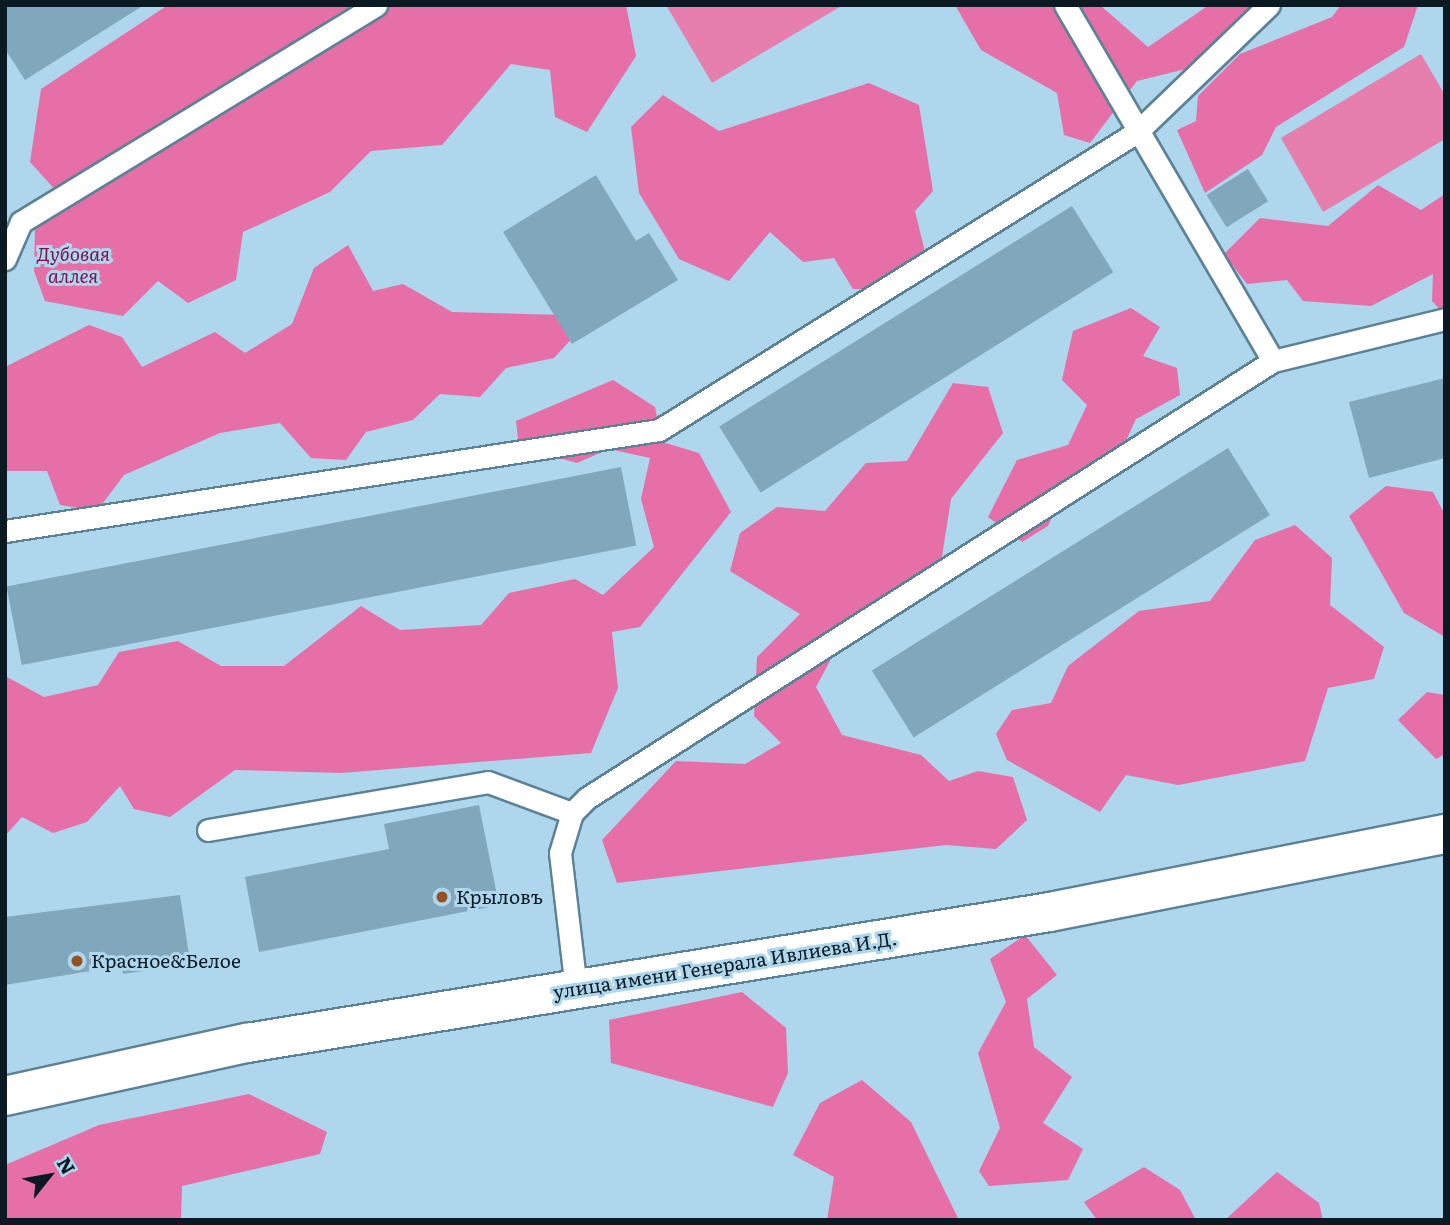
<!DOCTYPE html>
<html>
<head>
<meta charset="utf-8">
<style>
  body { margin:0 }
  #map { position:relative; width:1450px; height:1225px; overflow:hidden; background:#aed6ec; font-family:Literata,serif }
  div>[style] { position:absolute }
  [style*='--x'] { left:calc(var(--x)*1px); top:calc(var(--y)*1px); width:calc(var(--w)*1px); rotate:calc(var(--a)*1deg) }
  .green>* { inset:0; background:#e67eae }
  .forest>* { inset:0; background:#e66fa8 }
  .building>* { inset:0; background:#81a7bc; transform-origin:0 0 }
  .roads { filter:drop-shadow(2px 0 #5d8296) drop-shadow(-2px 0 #5d8296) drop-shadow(0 2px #5d8296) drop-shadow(0 -2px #5d8296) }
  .lane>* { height:21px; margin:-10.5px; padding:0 10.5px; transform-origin:10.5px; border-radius:10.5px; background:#fff }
  .secondary>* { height:38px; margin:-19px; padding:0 19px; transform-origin:19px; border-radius:19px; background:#fff }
  .dots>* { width:19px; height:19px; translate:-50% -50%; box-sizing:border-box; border:4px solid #aed6ec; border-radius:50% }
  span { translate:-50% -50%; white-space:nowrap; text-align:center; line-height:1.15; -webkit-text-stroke:6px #aed6ec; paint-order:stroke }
  .park-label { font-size:19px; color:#7e1050; font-style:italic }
  .poi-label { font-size:19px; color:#0b1a22 }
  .left { translate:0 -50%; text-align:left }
  .street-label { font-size:19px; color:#0b1a22 }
  .frame { position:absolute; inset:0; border:7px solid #0b1a22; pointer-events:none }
  .north { position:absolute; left:14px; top:1141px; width:70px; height:70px; -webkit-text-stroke:5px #aed6ec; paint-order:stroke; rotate:59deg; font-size:19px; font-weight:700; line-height:28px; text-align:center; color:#0b1a22 }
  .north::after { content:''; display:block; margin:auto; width:24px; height:32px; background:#0b1a22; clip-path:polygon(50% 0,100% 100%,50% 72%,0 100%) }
</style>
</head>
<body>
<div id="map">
  <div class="green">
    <div style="clip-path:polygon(666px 5px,843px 5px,712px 83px)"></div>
    <div style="clip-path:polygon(1421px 54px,1445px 95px,1445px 139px,1323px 212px,1281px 138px)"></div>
  </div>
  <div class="forest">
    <div style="clip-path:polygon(168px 5px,626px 5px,636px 56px,587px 132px,555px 117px,550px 70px,511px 64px,442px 145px,371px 151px,330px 192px,243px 232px,236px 280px,188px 303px,158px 281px,123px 316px,45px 301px,34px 271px,35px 229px,67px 203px,30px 162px,41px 89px)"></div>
    <div style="clip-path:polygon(955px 5px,1101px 6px,1148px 47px,1209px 5px,1257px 5px,1194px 67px,1137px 81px,1090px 143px,1064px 135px,1057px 93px,981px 50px)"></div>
    <div style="clip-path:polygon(1341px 5px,1418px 5px,1404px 47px,1276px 127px,1262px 155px,1205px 193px,1177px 130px,1196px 121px,1198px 96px,1240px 54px,1332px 17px)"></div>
    <div style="clip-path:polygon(869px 83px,919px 105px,933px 191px,915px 211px,925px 252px,896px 289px,853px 289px,834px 258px,803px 262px,770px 232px,729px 281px,679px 259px,639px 193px,631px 127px,663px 95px,719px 131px)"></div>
    <div style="clip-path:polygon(1378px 185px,1421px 210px,1445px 194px,1445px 315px,1432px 301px,1433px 274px,1371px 306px,1303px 301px,1287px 280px,1247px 284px,1224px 254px,1260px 218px,1328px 226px)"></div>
    <div style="clip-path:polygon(348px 245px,373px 291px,403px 284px,452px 312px,563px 315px,576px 334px,554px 358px,506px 368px,480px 397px,440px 394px,413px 420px,366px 432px,346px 460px,311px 458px,280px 423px,220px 433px,124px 475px,97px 511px,60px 505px,47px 471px,5px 471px,5px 367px,89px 325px,122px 337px,142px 367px,215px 332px,245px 353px,292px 324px,314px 268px)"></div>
    <div style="clip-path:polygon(1131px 308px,1160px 327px,1143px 356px,1177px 368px,1180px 395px,1136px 419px,1111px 473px,1067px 483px,1048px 526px,1022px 542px,988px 517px,1017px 460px,1068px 445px,1087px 405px,1062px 380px,1073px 331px)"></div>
    <div style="clip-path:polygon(613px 380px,655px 407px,662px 442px,699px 453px,731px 512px,640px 627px,612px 632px,618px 688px,591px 753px,341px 773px,235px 770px,170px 817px,134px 809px,120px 786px,87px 822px,53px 833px,22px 817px,5px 836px,5px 676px,44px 697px,98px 685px,119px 652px,178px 641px,221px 666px,284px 666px,361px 606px,400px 630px,481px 625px,509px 593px,575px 579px,603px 595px,654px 547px,641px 499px,650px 458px,609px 449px,577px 463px,519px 447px,516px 421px)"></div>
    <div style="clip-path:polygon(953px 383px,988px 387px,1003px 433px,951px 499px,938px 582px,855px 614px,816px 687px,842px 735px,921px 755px,949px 781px,978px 771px,1013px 777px,1027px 820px,996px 849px,946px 845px,617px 883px,602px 840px,676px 761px,745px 764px,781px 743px,754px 716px,757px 657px,800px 614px,730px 571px,740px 533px,777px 507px,825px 511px,866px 463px,907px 461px)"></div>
    <div style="clip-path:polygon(1386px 486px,1433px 492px,1445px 515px,1445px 637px,1404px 613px,1349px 516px)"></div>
    <div style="clip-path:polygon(1295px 525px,1332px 558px,1330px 605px,1384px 647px,1374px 679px,1328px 688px,1305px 761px,1178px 785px,1126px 775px,1100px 812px,1007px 760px,996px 734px,1012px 710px,1051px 703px,1068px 666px,1139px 611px,1210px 601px,1255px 540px)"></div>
    <div style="clip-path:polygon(1427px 692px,1445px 695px,1445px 754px,1436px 759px,1398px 720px)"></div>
    <div style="clip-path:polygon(1025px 935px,1057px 975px,1027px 999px,1034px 1047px,1072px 1077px,1043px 1123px,1083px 1149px,1068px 1180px,989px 1186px,979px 1171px,1000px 1128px,978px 1053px,1006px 1002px,990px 959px)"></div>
    <div style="clip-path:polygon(742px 992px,786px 1028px,788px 1073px,773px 1107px,611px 1063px,609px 1020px)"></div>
    <div style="clip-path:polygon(862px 1080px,911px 1122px,959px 1220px,827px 1220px,834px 1177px,793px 1155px,820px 1103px)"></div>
    <div style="clip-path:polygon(249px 1094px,327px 1132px,320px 1154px,182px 1186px,181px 1220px,5px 1220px,5px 1165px,99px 1125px)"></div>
    <div style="clip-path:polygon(1144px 1167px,1180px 1190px,1196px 1220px,1097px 1220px,1084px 1202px)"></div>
    <div style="clip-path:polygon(1277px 1172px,1319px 1203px,1323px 1220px,1225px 1220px)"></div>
  </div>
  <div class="building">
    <div style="clip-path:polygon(5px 5px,144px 5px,25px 80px,5px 49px)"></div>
    <div style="left:1248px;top:169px;width:38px;height:49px;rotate:58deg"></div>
    <div style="clip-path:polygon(596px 175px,636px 241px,649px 233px,678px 280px,572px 344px,503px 232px)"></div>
    <div style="left:1072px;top:206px;width:78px;height:416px;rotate:58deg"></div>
    <div style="clip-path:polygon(1445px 378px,1445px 458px,1369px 478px,1349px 402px)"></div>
    <div style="left:1228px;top:448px;width:79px;height:420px;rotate:58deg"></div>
    <div style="left:621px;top:467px;width:80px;height:626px;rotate:79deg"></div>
    <div style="clip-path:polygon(479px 805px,499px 905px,259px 952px,245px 877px,389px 849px,384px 824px)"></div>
    <div style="clip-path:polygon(180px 895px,189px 955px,157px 961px,158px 969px,123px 974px,121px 966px,5px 985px,5px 917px)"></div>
  </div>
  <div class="roads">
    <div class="lane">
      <div style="--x:1065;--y:5;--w:412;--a:59.7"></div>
      <div style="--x:5;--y:259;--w:40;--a:-66.6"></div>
      <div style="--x:21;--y:222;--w:416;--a:-31.4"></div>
      <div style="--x:5;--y:531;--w:662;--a:-8.78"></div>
      <div style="--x:659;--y:430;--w:563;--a:-31.94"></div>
      <div style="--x:1137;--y:132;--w:183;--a:-43.9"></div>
      <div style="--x:208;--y:830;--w:284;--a:-9.7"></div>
      <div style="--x:488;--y:782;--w:90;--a:20.3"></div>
      <div style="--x:576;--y:989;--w:137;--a:-96.7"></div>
      <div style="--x:560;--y:853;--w:42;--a:-73.3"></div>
      <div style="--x:572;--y:813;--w:21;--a:-45"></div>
      <div style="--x:587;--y:798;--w:813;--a:-32.5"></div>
      <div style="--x:1273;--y:361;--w:177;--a:-13.7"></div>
    </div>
    <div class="secondary">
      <div style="--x:5;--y:1096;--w:248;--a:-12.4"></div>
      <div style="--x:247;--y:1043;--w:814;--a:-9.27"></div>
      <div style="--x:1050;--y:912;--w:403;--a:-11.2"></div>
    </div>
  </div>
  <div class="dots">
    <div style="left:442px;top:897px;background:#945122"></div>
    <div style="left:77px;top:961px;background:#945122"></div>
  </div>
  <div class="park-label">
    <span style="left:73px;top:265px">Дубовая<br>аллея</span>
  </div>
  <div class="poi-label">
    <span class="left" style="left:456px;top:897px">Крыловъ</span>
    <span class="left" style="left:91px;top:961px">Красное&amp;Белое</span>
  </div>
  <div class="street-label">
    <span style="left:725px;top:965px;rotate:-9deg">улица имени Генерала Ивлиева И.Д.</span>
  </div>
  <div class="frame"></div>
  <div class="north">N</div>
</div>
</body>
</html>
